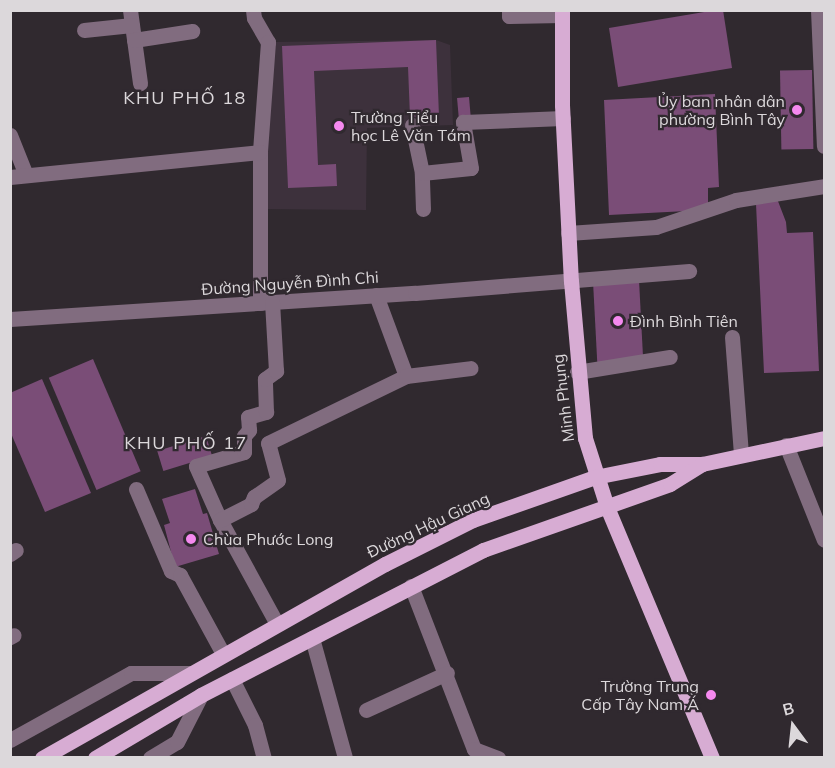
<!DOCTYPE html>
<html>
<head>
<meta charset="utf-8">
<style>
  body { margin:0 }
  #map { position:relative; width:835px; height:768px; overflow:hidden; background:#30292f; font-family:Mulish,sans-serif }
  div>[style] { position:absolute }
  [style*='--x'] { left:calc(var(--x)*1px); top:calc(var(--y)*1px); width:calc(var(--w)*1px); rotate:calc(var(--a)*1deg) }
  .built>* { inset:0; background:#3d313c }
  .building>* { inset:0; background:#7a4d77; transform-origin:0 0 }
  .minor>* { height:15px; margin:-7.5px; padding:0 7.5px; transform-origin:7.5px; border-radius:7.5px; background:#816c7f }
  .major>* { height:15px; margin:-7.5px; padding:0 7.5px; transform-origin:7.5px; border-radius:7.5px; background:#d7acd3 }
  .dots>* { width:16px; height:16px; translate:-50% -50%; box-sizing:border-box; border:3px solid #30292f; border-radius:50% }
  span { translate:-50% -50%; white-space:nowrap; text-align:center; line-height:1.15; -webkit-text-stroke:4.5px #30292f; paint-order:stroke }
  .poi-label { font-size:16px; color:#dcd8db }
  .right { translate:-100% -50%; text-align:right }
  .left { translate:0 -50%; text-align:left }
  .street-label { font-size:16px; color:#dcd8db }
  .neighbourhood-label { font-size:18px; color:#dcd8db; letter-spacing:1.5px }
  .frame { position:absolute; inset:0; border:12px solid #dcd8db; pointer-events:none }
  .north { position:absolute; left:763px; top:696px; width:60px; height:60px; -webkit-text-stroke:4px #30292f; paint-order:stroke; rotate:345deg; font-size:16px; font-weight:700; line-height:24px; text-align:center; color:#dcd8db }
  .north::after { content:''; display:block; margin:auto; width:21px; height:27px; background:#dcd8db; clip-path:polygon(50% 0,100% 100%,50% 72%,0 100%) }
</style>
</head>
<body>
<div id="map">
  <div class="built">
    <div style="clip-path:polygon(436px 40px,450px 45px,453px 125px,367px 128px,366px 210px,264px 209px,273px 42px)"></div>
  </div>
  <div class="building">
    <div style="clip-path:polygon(716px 10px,723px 10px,732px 68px,618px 87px,609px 28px)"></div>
    <div style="clip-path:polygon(436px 40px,439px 116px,410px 117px,408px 67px,314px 71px,318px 165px,336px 164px,337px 186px,288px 188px,282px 46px)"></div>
    <div style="left:812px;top:70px;width:79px;height:32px;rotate:89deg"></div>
    <div style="clip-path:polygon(715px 94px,719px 187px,708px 188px,708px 203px,687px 211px,609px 215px,604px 100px)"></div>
    <div style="left:469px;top:97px;width:24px;height:12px;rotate:85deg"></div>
    <div style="clip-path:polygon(776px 196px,786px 222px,787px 233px,813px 232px,819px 371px,764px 373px,756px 204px)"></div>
    <div style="left:639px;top:280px;width:81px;height:46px;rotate:87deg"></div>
    <div style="left:93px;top:359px;width:122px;height:48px;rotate:67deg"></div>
    <div style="clip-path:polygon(42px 379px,91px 493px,45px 512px,10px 431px,10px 393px)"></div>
    <div style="left:206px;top:436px;width:21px;height:51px;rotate:73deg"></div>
    <div style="clip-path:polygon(195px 489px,203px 514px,207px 513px,219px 554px,175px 567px,164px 525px,170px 523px,162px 499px)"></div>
  </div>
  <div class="minor">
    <div style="--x:130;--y:10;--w:74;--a:82.2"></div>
    <div style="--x:253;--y:10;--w:8;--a:83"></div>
    <div style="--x:254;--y:18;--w:28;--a:60"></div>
    <div style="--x:268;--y:42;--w:110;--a:94.2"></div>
    <div style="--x:260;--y:152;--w:151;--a:90"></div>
    <div style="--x:509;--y:10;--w:6;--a:90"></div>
    <div style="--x:509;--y:16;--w:53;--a:-1.1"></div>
    <div style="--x:818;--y:10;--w:136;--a:87.5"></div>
    <div style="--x:84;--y:30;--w:48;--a:-5.9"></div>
    <div style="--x:134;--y:40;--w:59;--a:-8.8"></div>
    <div style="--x:412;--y:125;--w:49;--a:78.2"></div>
    <div style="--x:10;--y:135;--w:43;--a:68.2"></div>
    <div style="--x:10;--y:177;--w:251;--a:-5.7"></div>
    <div style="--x:423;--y:209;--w:36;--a:-92"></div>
    <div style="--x:422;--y:173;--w:49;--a:-5.8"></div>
    <div style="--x:471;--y:168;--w:47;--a:-99.9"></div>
    <div style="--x:463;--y:122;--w:100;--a:-2.3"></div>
    <div style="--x:568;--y:233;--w:88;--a:-3.9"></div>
    <div style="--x:656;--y:227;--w:84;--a:-18.6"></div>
    <div style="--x:736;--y:200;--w:89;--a:-9"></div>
    <div style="--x:376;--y:295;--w:86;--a:69.7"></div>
    <div style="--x:10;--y:319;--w:406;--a:-3.7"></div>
    <div style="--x:415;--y:293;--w:275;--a:-4.6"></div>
    <div style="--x:732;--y:337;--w:118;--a:85.6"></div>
    <div style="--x:577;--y:372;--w:94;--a:-9.2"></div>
    <div style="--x:786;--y:445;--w:102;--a:68.2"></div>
    <div style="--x:136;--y:489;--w:89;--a:66.9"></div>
    <div style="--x:171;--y:571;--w:10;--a:24"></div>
    <div style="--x:180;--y:575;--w:90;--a:61.4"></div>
    <div style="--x:220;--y:520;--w:59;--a:-114"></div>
    <div style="--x:196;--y:466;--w:50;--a:-16.3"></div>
    <div style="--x:244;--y:452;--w:16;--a:-90"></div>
    <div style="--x:244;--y:436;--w:8;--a:-50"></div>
    <div style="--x:249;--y:430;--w:13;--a:-94"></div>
    <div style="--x:248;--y:417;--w:19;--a:-16"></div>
    <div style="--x:266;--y:412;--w:33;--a:-92"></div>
    <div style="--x:265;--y:379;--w:14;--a:-36"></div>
    <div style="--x:276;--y:371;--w:69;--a:-93.3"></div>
    <div style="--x:10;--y:554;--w:7;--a:-34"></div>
    <div style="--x:411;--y:586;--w:175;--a:68.9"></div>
    <div style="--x:474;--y:749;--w:26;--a:21"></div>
    <div style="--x:277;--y:624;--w:119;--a:-118.7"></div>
    <div style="--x:220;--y:520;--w:35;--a:-27"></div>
    <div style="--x:251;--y:504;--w:8;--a:-67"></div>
    <div style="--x:254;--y:497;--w:29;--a:-35"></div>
    <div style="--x:278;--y:480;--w:38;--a:-105"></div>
    <div style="--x:268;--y:443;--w:153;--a:-25.9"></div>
    <div style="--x:406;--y:376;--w:65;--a:-7"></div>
    <div style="--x:10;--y:637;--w:4;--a:-27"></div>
    <div style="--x:312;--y:638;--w:124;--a:74.6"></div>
    <div style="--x:232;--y:679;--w:51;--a:63.4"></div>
    <div style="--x:255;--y:725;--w:34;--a:75"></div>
    <div style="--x:366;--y:710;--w:89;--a:-24.6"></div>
    <div style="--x:10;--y:740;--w:138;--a:-29"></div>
    <div style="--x:131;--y:673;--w:58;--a:0"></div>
    <div style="--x:150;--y:758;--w:31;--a:-31"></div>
    <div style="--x:177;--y:742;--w:53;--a:-62.9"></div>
  </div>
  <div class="major">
    <div style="--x:562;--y:10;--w:95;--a:90"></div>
    <div style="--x:562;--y:105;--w:176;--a:87.1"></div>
    <div style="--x:571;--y:281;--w:158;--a:84.9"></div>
    <div style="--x:585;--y:438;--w:72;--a:72.3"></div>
    <div style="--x:607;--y:507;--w:272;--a:67.3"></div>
    <div style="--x:42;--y:758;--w:394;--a:-29.5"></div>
    <div style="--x:385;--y:564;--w:98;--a:-26.6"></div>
    <div style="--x:473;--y:520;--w:129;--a:-19.4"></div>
    <div style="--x:595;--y:477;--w:66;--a:-11.3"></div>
    <div style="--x:660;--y:464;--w:42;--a:0"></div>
    <div style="--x:702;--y:464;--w:125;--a:-12"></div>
    <div style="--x:95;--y:758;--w:123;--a:-30.7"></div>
    <div style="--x:201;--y:695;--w:317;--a:-27.2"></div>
    <div style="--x:483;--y:550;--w:198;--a:-19.4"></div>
    <div style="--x:670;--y:484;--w:38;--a:-32"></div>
  </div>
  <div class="dots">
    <div style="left:797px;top:110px;background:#f589ef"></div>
    <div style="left:339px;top:126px;background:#f589ef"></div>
    <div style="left:618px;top:321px;background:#f589ef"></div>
    <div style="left:191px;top:539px;background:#f589ef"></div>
    <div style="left:711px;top:695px;background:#f589ef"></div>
  </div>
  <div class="poi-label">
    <span class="right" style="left:785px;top:110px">Ủy ban nhân dân<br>phường Bình Tây</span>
    <span class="left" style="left:351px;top:126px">Trường Tiểu<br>học Lê Văn Tám</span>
    <span class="left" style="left:630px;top:321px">Đình Bình Tiên</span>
    <span class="left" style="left:203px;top:539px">Chùa Phước Long</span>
    <span class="right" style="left:699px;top:695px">Trường Trung<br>Cấp Tây Nam Á</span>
  </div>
  <div class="street-label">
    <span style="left:290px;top:283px;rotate:-4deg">Đường Nguyễn Đình Chi</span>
    <span style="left:563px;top:398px;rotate:-97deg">Minh Phụng</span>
    <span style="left:428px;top:525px;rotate:-25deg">Đường Hậu Giang</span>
  </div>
  <div class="neighbourhood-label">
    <span style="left:185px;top:98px">KHU PHỐ 18</span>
    <span style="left:186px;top:443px">KHU PHỐ 17</span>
  </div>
  <div class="frame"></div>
  <div class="north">B</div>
</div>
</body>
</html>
